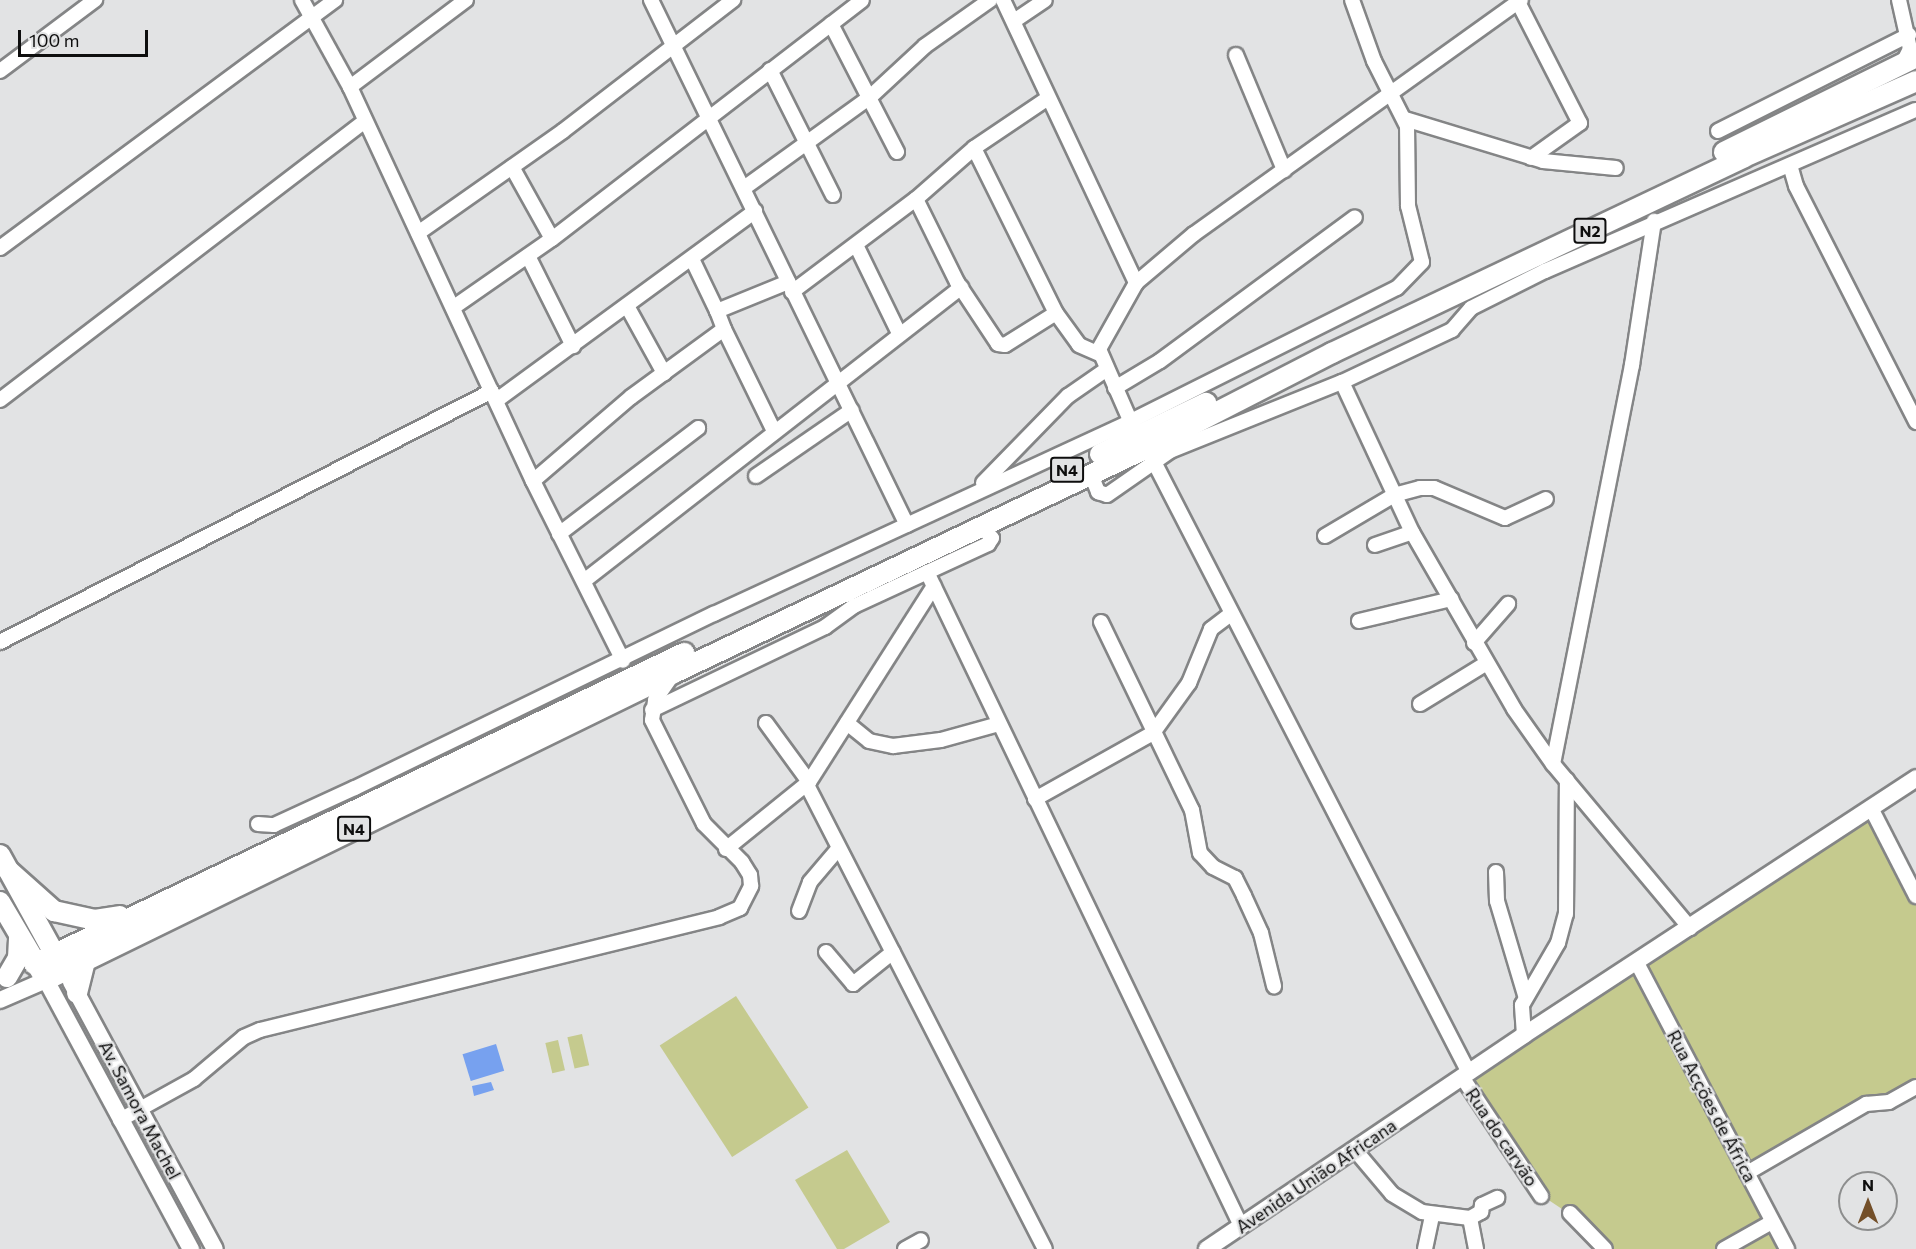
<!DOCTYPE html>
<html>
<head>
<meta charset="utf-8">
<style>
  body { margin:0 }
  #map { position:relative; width:1916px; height:1249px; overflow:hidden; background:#e2e3e4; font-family:Commissioner,sans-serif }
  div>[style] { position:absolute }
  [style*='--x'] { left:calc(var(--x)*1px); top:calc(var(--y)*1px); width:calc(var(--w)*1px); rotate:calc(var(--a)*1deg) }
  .green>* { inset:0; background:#c5ca8e; transform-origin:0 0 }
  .water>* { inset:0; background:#77a1ef; transform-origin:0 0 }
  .roads { filter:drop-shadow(2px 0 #848586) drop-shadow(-2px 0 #848586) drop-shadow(0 2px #848586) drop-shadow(0 -2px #848586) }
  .minor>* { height:14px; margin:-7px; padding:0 7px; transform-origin:7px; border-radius:7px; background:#fff }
  .major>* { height:16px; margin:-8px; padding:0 8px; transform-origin:8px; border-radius:8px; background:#fff }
  .highway>* { height:20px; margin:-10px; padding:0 10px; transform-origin:10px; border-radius:10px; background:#fff }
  span { translate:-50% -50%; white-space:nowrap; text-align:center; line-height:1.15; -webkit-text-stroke:4.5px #e2e3e4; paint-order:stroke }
  .shield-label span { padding:2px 4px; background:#e2e3e4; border:2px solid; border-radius:4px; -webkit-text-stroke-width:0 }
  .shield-label { font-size:16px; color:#0e0e0e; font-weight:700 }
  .street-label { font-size:18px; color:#0e0e0e }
  .north { position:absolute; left:1838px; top:1171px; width:60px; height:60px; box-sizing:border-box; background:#e2e3e4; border:2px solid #8d8e8e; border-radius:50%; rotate:0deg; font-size:16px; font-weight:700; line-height:24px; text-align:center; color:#0e0e0e }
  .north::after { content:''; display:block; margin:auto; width:21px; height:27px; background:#734f29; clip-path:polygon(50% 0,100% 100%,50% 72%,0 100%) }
  .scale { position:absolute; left:18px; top:30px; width:130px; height:27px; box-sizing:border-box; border:3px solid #0e0e0e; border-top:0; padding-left:8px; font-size:18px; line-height:21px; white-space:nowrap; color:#0e0e0e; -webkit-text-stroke:4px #e2e3e4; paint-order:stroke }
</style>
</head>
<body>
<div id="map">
  <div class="green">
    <div style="clip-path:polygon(1871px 817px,1916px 898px,1916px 1088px,1748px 1169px,1790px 1249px,1604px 1249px,1571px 1215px,1544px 1197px,1468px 1083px)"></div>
    <div style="left:736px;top:996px;width:133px;height:91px;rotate:57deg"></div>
    <div style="left:582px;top:1034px;width:32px;height:15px;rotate:77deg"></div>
    <div style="left:558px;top:1040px;width:31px;height:13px;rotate:77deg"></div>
    <div style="clip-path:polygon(847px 1150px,890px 1222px,844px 1249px,837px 1249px,795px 1180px)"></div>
  </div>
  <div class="water">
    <div style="left:496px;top:1044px;width:28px;height:35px;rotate:73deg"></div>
    <div style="clip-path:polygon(491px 1082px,494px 1090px,474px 1096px,472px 1086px)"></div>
  </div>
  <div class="roads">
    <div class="minor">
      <div style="--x:302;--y:0;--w:99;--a:61.1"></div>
      <div style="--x:350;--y:87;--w:434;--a:65.1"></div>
      <div style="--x:533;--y:481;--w:201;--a:63.4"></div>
      <div style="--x:651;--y:0;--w:584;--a:64.01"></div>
      <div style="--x:1003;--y:0;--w:313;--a:64.8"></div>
      <div style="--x:1899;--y:0;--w:50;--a:77.3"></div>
      <div style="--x:1910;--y:49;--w:16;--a:117"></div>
      <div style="--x:1518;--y:2;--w:136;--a:62.9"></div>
      <div style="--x:1580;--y:123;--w:60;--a:144.5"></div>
      <div style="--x:1014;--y:21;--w:37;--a:-34"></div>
      <div style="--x:831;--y:24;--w:144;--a:62.7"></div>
      <div style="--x:1236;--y:55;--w:125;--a:67.3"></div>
      <div style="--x:770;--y:70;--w:140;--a:63.3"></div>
      <div style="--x:0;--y:71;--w:119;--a:-36.8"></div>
      <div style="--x:350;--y:87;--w:145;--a:-36.9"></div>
      <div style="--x:1405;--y:119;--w:144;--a:16.9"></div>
      <div style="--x:1543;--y:161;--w:73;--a:5.5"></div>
      <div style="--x:1718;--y:131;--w:214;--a:-26.7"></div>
      <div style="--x:974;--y:148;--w:184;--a:63.6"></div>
      <div style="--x:1056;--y:313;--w:39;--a:54"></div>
      <div style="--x:1079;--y:345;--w:22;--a:24"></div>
      <div style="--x:1790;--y:165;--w:22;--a:74"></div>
      <div style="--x:1796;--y:186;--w:265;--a:63"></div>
      <div style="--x:512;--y:167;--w:82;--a:60.9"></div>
      <div style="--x:744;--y:188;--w:154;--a:-35.8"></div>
      <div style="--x:869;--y:98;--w:76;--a:-42.9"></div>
      <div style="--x:925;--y:46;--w:80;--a:-35.3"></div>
      <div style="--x:916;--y:199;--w:93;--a:63.7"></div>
      <div style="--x:957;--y:282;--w:74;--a:56.5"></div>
      <div style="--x:998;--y:344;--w:7;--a:8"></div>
      <div style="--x:1005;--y:345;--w:60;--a:-32.1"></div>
      <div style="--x:418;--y:233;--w:177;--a:-35.1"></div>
      <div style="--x:563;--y:131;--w:215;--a:-37.6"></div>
      <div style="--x:856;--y:245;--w:98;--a:64"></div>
      <div style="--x:0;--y:248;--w:417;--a:-36.5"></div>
      <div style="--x:528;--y:256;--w:101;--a:63.4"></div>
      <div style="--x:692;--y:259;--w:58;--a:64.3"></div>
      <div style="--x:792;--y:292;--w:155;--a:-36.9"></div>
      <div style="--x:916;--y:199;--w:77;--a:-41.3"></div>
      <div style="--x:974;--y:148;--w:89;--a:-34"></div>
      <div style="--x:627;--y:306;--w:77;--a:61.1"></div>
      <div style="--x:454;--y:307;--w:119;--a:-34.8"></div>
      <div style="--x:552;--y:239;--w:391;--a:-37.6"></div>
      <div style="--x:724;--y:329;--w:114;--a:63.9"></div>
      <div style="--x:1342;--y:382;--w:166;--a:65"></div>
      <div style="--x:1412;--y:532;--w:204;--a:60"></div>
      <div style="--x:1514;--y:709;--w:67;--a:54.7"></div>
      <div style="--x:1553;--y:764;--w:214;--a:50.1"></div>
      <div style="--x:1115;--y:388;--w:52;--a:-31"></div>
      <div style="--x:1160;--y:361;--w:242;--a:-36.4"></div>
      <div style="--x:0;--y:400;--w:459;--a:-37.4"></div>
      <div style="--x:497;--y:400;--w:320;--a:-36.2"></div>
      <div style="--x:1133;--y:427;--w:85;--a:-113.6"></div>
      <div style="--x:1099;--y:349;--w:76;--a:-60.7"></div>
      <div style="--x:1136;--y:283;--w:76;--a:-40.2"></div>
      <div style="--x:1194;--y:234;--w:402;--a:-35.6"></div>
      <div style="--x:1151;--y:456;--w:694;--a:62.73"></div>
      <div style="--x:1090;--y:472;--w:22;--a:68"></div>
      <div style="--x:1098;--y:492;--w:9;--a:18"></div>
      <div style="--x:1107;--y:495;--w:77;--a:-34.9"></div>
      <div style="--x:1170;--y:451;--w:185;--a:-21.9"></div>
      <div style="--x:1342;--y:382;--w:122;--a:-25.3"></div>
      <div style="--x:1452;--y:330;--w:29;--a:-49"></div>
      <div style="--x:1471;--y:308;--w:83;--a:-26.6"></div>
      <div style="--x:1545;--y:271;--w:404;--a:-23.5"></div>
      <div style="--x:756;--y:476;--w:116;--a:-34.5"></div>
      <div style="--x:533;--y:481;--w:129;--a:-40.6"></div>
      <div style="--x:631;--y:397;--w:115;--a:-36.2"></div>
      <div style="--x:724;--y:329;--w:19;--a:-111"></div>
      <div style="--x:717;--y:311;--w:77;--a:-22.2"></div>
      <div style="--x:983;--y:483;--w:122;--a:-45.7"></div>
      <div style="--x:1068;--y:396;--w:47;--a:-34.7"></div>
      <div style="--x:559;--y:534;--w:175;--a:-37.3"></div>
      <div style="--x:1325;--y:536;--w:80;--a:-30.7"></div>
      <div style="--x:1394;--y:495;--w:27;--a:-15"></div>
      <div style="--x:1420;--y:488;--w:14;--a:0"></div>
      <div style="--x:1434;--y:488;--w:77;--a:22.9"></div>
      <div style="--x:1505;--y:518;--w:45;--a:-24.9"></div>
      <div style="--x:1375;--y:545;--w:39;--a:-19"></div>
      <div style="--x:927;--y:572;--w:725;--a:64.35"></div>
      <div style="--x:584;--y:581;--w:478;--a:-37.9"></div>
      <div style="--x:1359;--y:621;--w:95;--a:-13.4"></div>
      <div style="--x:1101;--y:622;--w:209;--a:64.2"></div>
      <div style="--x:1192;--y:810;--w:44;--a:79.5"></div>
      <div style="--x:1200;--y:853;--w:19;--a:47"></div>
      <div style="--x:1213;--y:867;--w:25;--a:27"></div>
      <div style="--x:1235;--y:878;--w:20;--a:63"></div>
      <div style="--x:1244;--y:896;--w:41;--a:65.3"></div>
      <div style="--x:1261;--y:933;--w:55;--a:76.2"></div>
      <div style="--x:0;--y:642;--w:552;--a:-27.03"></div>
      <div style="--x:1474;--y:643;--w:52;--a:-48.9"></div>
      <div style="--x:1420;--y:704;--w:76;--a:-31.6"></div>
      <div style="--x:652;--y:710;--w:192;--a:-25.6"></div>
      <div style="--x:825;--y:627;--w:36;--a:-36"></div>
      <div style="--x:854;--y:606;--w:148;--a:-24.8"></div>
      <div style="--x:988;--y:544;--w:7;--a:-56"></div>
      <div style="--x:992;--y:538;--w:18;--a:-133"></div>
      <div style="--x:766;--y:723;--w:73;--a:53.9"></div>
      <div style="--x:847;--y:723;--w:28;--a:39"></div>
      <div style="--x:869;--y:741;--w:25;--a:12"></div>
      <div style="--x:893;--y:746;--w:48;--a:-7.1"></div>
      <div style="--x:941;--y:740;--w:60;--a:-15.4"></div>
      <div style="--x:1553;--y:764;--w:407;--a:-78.8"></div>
      <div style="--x:1632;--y:365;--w:146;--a:-81.3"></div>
      <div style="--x:807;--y:785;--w:521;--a:62.85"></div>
      <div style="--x:1035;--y:799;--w:135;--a:-29.2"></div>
      <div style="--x:1153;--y:733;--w:62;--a:-54.2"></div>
      <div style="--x:1189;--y:683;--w:58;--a:-67.8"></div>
      <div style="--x:1211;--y:629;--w:25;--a:-37"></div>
      <div style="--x:1871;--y:808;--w:99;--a:62.9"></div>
      <div style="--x:258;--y:824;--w:16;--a:4"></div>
      <div style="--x:274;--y:825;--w:89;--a:-24.6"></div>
      <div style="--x:355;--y:788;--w:399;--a:-25.9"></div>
      <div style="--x:714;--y:614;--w:459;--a:-24.8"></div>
      <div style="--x:1131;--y:421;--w:297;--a:-26.6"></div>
      <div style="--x:1397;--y:288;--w:36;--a:-46"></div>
      <div style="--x:1422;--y:262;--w:58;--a:-104"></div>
      <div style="--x:1408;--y:206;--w:80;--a:-90.7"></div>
      <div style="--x:1407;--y:126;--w:73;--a:-116.9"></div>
      <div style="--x:1374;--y:61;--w:65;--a:-109.8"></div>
      <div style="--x:726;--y:849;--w:107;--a:-38.9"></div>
      <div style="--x:809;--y:782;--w:232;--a:-57.5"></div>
      <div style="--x:1496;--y:872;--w:29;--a:88"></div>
      <div style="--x:1497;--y:901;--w:98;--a:73.4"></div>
      <div style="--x:799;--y:911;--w:31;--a:-69"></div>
      <div style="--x:810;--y:882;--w:43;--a:-49.7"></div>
      <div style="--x:826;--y:952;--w:42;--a:49.8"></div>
      <div style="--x:853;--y:984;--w:51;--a:-38.7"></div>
      <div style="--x:1637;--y:963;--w:323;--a:62.3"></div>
      <div style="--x:1524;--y:1035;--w:30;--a:-94"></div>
      <div style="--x:1522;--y:1005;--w:72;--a:-59.9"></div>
      <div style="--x:1558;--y:943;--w:30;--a:-75"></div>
      <div style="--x:1566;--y:914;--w:134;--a:-89.6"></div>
      <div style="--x:1462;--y:1077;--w:143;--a:56.4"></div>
      <div style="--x:120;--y:1120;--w:85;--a:-29"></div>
      <div style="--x:194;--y:1079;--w:65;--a:-40"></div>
      <div style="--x:244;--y:1037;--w:17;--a:-24"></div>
      <div style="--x:260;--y:1030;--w:473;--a:-13.8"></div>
      <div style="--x:719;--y:917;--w:23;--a:-23"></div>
      <div style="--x:740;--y:908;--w:25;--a:-63"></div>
      <div style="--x:751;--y:886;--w:11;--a:-95"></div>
      <div style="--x:750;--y:875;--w:15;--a:-122"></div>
      <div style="--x:742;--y:862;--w:54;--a:-135"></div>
      <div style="--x:704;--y:824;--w:116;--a:-116.6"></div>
      <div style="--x:652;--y:720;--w:20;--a:-81"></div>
      <div style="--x:655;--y:700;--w:29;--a:-55"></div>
      <div style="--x:1355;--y:1150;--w:57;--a:49.9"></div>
      <div style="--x:1392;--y:1194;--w:35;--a:31"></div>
      <div style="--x:1422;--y:1212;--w:48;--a:7.1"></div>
      <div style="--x:1470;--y:1218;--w:13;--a:-29"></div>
      <div style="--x:1481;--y:1212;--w:7;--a:-82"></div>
      <div style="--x:1482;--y:1205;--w:17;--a:-25"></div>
      <div style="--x:1747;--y:1173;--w:138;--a:-30.1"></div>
      <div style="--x:1866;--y:1104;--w:23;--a:-5"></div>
      <div style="--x:1889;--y:1102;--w:31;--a:-29"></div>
      <div style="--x:1570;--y:1213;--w:50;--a:45.8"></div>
      <div style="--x:1470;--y:1218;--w:32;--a:79"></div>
      <div style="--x:905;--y:1249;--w:18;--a:-29"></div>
      <div style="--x:1425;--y:1249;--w:35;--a:-78"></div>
      <div style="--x:1724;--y:1249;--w:55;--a:-29.4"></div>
    </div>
    <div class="major">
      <div style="--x:71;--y:982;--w:303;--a:61.7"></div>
      <div style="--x:0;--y:1000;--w:50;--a:-23.5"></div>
      <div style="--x:46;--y:980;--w:306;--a:61.7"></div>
      <div style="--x:1207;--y:1249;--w:382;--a:-34"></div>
      <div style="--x:1524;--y:1035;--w:469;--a:-33.2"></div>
    </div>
    <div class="highway">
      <div style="--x:1724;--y:152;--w:214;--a:-26.3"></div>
      <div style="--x:1100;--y:454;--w:118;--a:-25.7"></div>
      <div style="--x:0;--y:855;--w:124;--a:61.2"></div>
      <div style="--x:8;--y:870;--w:62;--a:41.7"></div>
      <div style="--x:54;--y:911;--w:42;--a:12.4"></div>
      <div style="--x:95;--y:920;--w:25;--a:-9"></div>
      <div style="--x:0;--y:902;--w:91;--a:59.5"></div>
      <div style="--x:46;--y:980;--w:699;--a:-26.05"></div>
      <div style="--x:674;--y:673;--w:524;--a:-25.44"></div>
      <div style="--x:1147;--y:448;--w:208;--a:-27.2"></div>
      <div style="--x:1332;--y:353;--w:456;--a:-25.4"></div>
      <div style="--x:1744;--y:157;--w:188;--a:-23.8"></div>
      <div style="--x:34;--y:964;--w:721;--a:-25.57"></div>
      <div style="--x:7;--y:977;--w:22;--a:-60"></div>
      <div style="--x:18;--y:958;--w:22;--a:-87"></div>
      <div style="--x:77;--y:993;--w:33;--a:-76"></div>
    </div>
  </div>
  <div class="shield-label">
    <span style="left:1590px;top:231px">N2</span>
    <span style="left:1067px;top:470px">N4</span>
    <span style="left:354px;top:829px">N4</span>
  </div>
  <div class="street-label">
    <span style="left:1712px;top:1106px;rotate:62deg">Rua Acções de África</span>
    <span style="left:140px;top:1110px;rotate:62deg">Av. Samora Machel</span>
    <span style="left:1502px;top:1137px;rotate:56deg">Rua do carvão</span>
    <span style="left:1316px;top:1176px;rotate:-34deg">Avenida União Africana</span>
  </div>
  <div class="north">N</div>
  <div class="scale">100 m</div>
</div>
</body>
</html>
